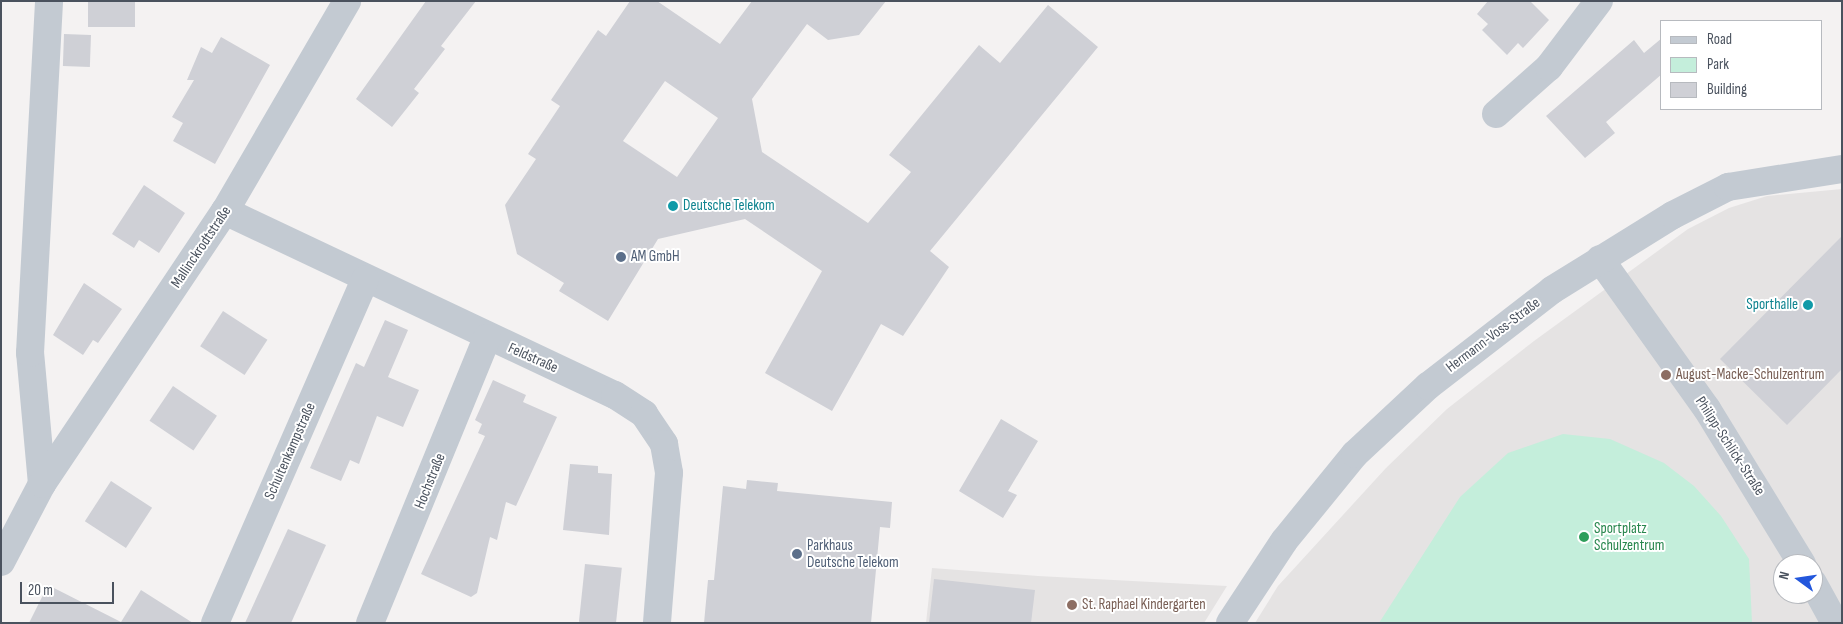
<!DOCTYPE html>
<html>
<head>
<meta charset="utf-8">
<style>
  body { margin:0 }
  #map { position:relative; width:1843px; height:624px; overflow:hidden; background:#f4f2f2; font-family:"Sofia Sans Condensed",sans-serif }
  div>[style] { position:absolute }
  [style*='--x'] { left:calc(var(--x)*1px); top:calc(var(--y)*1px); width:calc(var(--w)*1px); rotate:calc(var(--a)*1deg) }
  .education>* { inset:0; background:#e5e3e3 }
  .green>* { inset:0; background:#c4eedb }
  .building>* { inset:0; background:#cfd0d6; transform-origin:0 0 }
  .street>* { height:28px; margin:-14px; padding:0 14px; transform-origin:14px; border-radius:14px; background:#c3cad2 }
  .dots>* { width:14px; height:14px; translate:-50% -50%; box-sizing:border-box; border:2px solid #fff; border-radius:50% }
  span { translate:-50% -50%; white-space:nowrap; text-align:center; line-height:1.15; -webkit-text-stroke:4px #fff; paint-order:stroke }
  .culture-label { font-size:15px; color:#0d838f }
  .left { translate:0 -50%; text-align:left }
  .right { translate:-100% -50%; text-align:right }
  .street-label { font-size:15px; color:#4a525e }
  .service-label { font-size:15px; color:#4e5e75 }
  .education-label { font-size:15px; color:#785e54 }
  .leisure-label { font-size:15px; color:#27864d }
  .frame { position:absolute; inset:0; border:2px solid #4a525e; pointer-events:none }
  .legend { position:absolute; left:1660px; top:20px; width:162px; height:90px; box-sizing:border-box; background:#fff; border:1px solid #b7babf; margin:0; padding:6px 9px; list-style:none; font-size:15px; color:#4a525e }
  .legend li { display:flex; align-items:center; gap:10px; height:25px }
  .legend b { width:25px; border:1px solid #b7babf }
  .north { position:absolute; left:1773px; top:554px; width:50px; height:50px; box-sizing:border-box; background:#fff; border:1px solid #b7babf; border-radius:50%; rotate:284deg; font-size:14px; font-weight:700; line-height:20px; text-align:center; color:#4a525e }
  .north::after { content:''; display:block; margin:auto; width:18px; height:22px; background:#2357dc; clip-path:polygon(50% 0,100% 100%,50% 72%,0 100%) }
  .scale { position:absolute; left:20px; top:582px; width:94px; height:22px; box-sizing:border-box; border:2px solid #4a525e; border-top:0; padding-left:6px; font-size:15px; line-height:18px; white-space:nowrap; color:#4a525e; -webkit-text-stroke:4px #fff; paint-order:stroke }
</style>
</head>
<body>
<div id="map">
  <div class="education">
    <div style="clip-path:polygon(evenodd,1842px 189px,1842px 623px,1255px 623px,1278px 586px,1386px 468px,1447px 409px,1534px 341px,1688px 229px,1729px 208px,1767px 196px,1842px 189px,1783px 564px,1813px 564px,1813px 594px,1783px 594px,1783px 564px)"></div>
    <div style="clip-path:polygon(932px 568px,1038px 576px,1227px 586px,1204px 623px,926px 623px)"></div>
  </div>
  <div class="green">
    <div style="clip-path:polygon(1563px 434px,1610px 439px,1664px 463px,1694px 486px,1721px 516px,1749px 559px,1752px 623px,1379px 623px,1460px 497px,1508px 453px)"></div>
  </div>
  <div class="building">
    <div style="left:88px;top:1px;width:47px;height:26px"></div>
    <div style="clip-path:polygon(426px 1px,476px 1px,441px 46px,445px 49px,414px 89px,419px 93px,392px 127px,356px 99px)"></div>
    <div style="clip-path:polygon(evenodd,630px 1px,657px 1px,720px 44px,752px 1px,886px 1px,859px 35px,828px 40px,807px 24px,752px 99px,762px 152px,868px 223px,911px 172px,889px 155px,979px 45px,1000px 63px,1048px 5px,1098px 47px,930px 251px,949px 267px,903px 336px,881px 324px,832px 411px,765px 373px,822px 271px,745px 219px,658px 239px,608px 321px,559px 291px,564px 283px,517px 254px,505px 205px,536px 159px,528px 154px,560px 106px,551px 100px,598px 30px,606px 36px,630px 1px,665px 81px,718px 118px,677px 177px,623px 141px,665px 81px)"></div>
    <div style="clip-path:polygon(1488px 1px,1530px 1px,1549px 20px,1523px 48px,1518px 43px,1507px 55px,1482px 30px,1488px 24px,1477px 14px)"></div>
    <div style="left:64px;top:34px;width:27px;height:32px;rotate:2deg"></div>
    <div style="clip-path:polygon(221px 37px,270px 65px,215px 164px,173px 141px,183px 123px,172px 117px,194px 80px,187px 80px,201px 47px,212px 53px)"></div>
    <div style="clip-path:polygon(1662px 38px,1662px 74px,1606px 122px,1615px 133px,1585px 158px,1546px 116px,1634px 40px,1644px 53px)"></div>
    <div style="clip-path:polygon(144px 185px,185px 213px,159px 253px,139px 240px,134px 248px,112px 234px)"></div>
    <div style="clip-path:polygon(1842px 236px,1842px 369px,1787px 425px,1720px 359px)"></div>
    <div style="clip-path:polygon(84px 283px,122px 309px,98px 343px,93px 340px,83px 355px,53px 335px)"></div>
    <div style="left:223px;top:311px;width:53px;height:42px;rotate:33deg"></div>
    <div style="clip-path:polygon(385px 320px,408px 330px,388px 377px,419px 390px,403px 427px,377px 416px,359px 464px,350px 460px,341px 481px,310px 468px,356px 363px,364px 367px)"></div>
    <div style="clip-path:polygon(493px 380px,526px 395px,523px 402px,557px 417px,516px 506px,506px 502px,497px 540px,490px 537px,477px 593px,471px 597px,421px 574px,485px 436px,478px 433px,482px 424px,475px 420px)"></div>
    <div style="left:173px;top:386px;width:53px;height:42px;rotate:34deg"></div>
    <div style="clip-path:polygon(1001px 419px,1038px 441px,1008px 491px,1017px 495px,1003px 518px,959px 491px)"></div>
    <div style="clip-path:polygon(570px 464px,598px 466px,598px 473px,612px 474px,609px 535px,563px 530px)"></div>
    <div style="clip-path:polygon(747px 480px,778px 483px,777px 491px,892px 502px,890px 528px,880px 527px,871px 623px,704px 623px,708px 580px,714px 580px,723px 486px,746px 489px)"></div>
    <div style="left:111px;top:481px;width:49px;height:48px;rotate:33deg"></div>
    <div style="clip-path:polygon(288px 529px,326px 545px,291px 623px,245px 623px)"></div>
    <div style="left:585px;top:564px;width:37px;height:58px;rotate:6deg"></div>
    <div style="clip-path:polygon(934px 579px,1035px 590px,1031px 623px,929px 623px)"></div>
    <div style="clip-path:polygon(48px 585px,121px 622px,141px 590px,193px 623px,29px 623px)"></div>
  </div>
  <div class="street">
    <div style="--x:1496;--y:114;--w:71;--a:-41.6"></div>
    <div style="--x:1549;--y:67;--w:83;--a:-52.9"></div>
    <div style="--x:225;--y:211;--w:431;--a:25.3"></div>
    <div style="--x:615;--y:395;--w:35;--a:33"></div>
    <div style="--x:644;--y:414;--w:36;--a:56"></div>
    <div style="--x:664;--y:444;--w:29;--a:80"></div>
    <div style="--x:669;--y:473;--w:150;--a:94.6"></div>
    <div style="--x:1600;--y:259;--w:184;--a:54.5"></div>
    <div style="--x:1707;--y:409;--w:182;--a:58.5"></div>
    <div style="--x:42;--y:484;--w:132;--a:-95.2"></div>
    <div style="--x:30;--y:353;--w:351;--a:-86.9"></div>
    <div style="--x:1;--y:562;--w:88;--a:-62.3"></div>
    <div style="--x:42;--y:484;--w:329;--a:-56.2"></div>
    <div style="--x:225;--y:211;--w:243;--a:-59.8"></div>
    <div style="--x:1813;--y:583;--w:46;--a:61.2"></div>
    <div style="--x:215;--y:623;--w:375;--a:-66.4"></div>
    <div style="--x:370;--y:623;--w:308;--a:-67.7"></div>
    <div style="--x:1230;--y:623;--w:98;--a:-56.6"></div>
    <div style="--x:1284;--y:541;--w:112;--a:-50.8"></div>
    <div style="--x:1355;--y:454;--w:100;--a:-43"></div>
    <div style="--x:1428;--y:386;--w:157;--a:-37.7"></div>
    <div style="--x:1552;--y:290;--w:142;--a:-31.8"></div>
    <div style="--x:1673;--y:215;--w:62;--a:-27"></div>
    <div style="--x:1728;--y:187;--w:115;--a:-9"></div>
  </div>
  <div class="dots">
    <div style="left:673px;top:206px;background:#0f9aa8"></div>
    <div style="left:621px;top:257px;background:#5c6f8a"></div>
    <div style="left:1808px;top:305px;background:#0f9aa8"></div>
    <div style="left:1666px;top:375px;background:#8d6e63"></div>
    <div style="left:1584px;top:537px;background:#2e9e5b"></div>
    <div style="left:797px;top:554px;background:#5c6f8a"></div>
    <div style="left:1072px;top:605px;background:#8d6e63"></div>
  </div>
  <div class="culture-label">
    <span class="left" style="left:683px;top:206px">Deutsche Telekom</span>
    <span class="right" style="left:1798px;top:305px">Sporthalle</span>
  </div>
  <div class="street-label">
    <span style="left:201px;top:247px;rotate:-56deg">Mallinckrodtstraße</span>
    <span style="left:1493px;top:335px;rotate:-37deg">Hermann-Voss-Straße</span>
    <span style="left:533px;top:358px;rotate:24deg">Feldstraße</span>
    <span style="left:1730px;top:446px;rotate:57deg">Philipp-Schlick-Straße</span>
    <span style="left:290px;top:451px;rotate:-66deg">Schultenkampstraße</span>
    <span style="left:430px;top:481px;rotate:-68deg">Hochstraße</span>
  </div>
  <div class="service-label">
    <span class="left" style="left:631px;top:257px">AM GmbH</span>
    <span class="left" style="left:807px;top:554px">Parkhaus<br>Deutsche Telekom</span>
  </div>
  <div class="education-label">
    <span class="left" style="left:1676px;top:375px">August-Macke-Schulzentrum</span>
    <span class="left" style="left:1082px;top:605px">St. Raphael Kindergarten</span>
  </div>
  <div class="leisure-label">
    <span class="left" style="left:1594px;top:537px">Sportplatz<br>Schulzentrum</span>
  </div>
  <div class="frame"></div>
  <ul class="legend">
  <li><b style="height:6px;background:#c3cad2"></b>Road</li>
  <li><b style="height:14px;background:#c4eedb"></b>Park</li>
  <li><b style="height:14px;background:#cfd0d6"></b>Building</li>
  </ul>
  <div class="north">N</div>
  <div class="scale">20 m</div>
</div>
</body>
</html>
